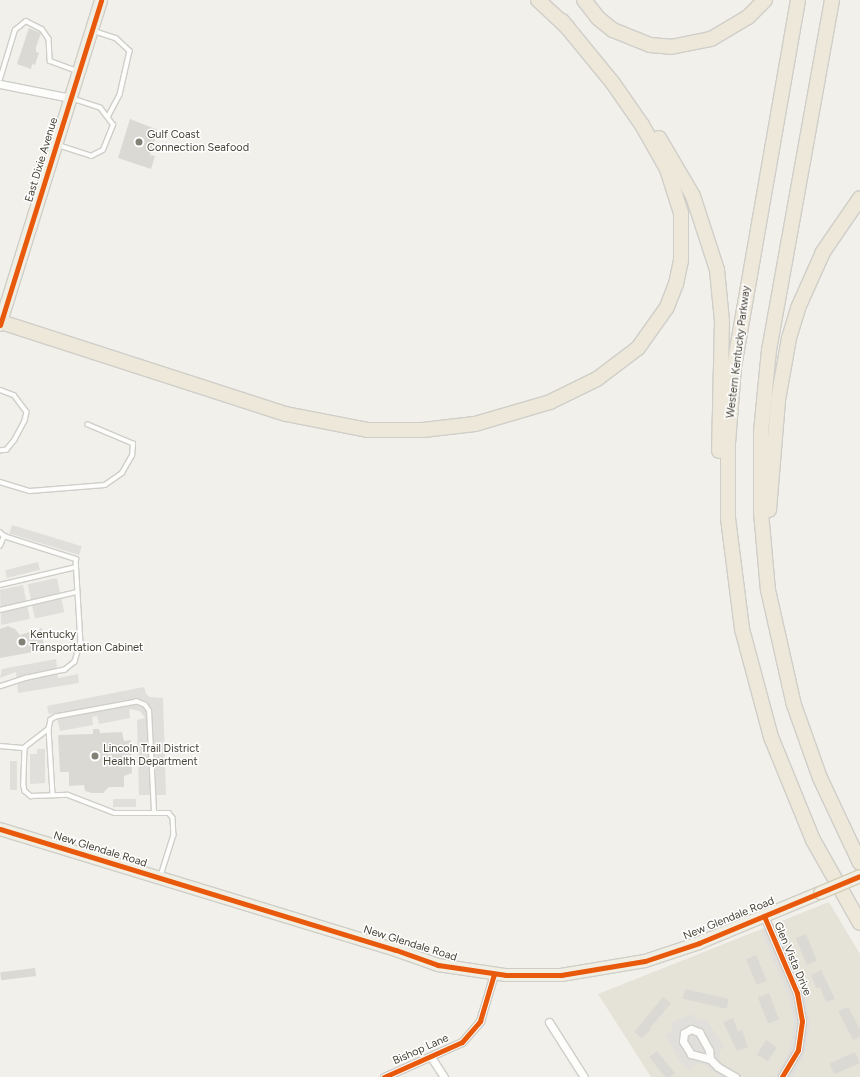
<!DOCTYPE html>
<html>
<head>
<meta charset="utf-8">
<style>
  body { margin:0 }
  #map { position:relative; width:860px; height:1077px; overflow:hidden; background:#f1f0eb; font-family:Figtree,sans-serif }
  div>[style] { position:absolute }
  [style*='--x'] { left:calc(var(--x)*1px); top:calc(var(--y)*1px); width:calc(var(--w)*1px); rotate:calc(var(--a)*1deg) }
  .residential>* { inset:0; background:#e5e3d8 }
  .parking>* { inset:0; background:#e1dfdb; transform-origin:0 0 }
  .building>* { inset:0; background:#dbd9d4; transform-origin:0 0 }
  .roads { filter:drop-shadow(1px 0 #cfcec9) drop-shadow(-1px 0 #cfcec9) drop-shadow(0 1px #cfcec9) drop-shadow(0 -1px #cfcec9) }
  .lane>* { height:3.5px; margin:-1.75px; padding:0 1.75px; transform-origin:1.75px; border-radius:1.75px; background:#fdfdfc }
  .street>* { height:7px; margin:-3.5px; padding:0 3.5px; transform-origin:3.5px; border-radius:3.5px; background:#fdfdfc }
  .primary>* { height:12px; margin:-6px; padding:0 6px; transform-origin:6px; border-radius:6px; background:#f1efe4 }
  .highway>* { height:14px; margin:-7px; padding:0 7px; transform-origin:7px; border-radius:7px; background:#ede8d9 }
  .bridges { filter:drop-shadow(1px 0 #d3ceb8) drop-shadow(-1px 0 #d3ceb8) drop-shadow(0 1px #d3ceb8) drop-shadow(0 -1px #d3ceb8) }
  .primary-bridge>* { height:12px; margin:-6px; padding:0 6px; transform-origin:6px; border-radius:6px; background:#f1efe4 }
  .cycleway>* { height:5px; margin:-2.5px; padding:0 2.5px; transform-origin:2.5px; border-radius:2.5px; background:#e8590c }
  .dots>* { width:11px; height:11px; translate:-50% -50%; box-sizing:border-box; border:2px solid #fff; border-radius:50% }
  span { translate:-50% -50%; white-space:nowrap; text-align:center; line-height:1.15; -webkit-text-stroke:3px #fff; paint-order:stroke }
  .poi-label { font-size:11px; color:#484337 }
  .left { translate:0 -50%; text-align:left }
  .street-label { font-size:11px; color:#484337 }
</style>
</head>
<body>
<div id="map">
  <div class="residential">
    <div style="clip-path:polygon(829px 902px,860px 954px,860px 1077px,651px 1077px,598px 994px)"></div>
  </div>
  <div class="parking">
    <div style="left:12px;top:525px;width:73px;height:9px;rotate:17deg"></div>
    <div style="left:38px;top:562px;width:8px;height:34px;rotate:76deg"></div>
    <div style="left:57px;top:578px;width:35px;height:30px;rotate:78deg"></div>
    <div style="clip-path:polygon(23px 585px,30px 619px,1px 625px,0 590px)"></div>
    <div style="clip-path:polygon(56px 659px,58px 678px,78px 674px,79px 683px,18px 693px,16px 672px,0 678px,2px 669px)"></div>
    <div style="clip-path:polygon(144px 687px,146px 694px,150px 697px,163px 698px,166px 795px,139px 795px,137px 720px,145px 718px,140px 711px,129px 709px,130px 718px,99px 724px,97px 716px,92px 717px,93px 725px,60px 731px,56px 713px,49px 714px,47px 706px)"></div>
    <div style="clip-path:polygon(37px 749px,45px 749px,45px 783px,30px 784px,30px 754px,37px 754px)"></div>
    <div style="left:10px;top:761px;width:7px;height:29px"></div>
    <div style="left:113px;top:799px;width:23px;height:8px"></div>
    <div style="clip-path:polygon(775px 925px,806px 1000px,810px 1021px,806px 1051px,793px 1077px,774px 1077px,789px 1052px,794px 1023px,789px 997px,761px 931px)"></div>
    <div style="clip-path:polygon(692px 1014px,697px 1021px,705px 1018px,724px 1046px,719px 1053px,719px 1061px,743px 1077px,721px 1077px,703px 1064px,695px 1065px,689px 1071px,680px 1061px,665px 1035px,673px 1031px,670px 1023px)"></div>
  </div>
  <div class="building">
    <div style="clip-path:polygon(29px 28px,41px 33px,36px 47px,36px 52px,39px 53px,35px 65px,32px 64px,31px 69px,17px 64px)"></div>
    <div style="clip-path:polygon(130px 119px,158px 130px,150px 155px,155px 156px,151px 169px,118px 158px)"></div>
    <div style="clip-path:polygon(8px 626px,15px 629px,20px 635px,42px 628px,44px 650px,0 658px,0 629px)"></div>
    <div style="clip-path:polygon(93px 729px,99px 729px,100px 733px,122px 732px,124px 741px,131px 740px,132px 773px,124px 776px,124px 787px,109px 787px,103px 793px,92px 793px,85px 791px,84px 785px,69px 786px,69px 772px,60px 772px,58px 735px,93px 734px)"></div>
    <div style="left:806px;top:934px;width:29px;height:11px;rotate:68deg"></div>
    <div style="left:756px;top:955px;width:28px;height:11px;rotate:67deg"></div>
    <div style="left:35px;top:968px;width:8px;height:35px;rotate:83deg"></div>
    <div style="clip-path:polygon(821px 970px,835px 999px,826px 1002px,820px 987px,816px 988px,811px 975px)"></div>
    <div style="left:685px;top:989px;width:45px;height:10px;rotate:13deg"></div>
    <div style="left:769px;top:993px;width:28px;height:12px;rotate:69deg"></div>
    <div style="clip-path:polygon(663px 997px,671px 1003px,650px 1028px,652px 1029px,642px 1038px,634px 1032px)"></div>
    <div style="clip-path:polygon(848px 1007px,860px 1029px,860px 1037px,853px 1040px,838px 1011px)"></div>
    <div style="clip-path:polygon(733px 1018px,738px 1032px,742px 1030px,748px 1047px,737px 1051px,723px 1022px)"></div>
    <div style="left:766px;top:1040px;width:13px;height:17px;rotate:32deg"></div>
    <div style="clip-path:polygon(657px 1051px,675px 1073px,670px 1077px,665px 1077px,649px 1057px)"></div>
    <div style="left:855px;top:1052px;width:12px;height:28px;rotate:66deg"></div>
  </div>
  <div class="roads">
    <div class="lane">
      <div style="--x:94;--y:31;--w:23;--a:18"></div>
      <div style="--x:116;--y:38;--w:19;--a:43"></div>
      <div style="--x:130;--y:51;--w:45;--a:102.8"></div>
      <div style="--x:120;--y:95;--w:24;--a:118"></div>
      <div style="--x:0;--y:79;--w:51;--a:-73"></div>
      <div style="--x:15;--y:30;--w:14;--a:-39"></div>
      <div style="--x:26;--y:21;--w:18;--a:27"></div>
      <div style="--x:42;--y:29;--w:12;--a:55"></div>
      <div style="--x:49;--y:39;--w:22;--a:87"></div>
      <div style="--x:50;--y:61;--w:29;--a:20"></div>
      <div style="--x:58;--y:145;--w:35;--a:18"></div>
      <div style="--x:91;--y:156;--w:13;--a:-27"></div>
      <div style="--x:103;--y:150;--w:27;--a:-68"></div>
      <div style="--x:113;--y:125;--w:21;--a:-127"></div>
      <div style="--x:100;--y:108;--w:28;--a:-162"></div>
      <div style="--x:0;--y:390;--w:15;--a:20"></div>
      <div style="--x:14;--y:395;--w:21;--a:53"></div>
      <div style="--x:27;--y:412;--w:9;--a:103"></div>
      <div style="--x:25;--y:421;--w:21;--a:118"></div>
      <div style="--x:15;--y:440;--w:13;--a:129"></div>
      <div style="--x:7;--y:450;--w:7;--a:172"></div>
      <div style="--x:0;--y:482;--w:31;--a:17"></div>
      <div style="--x:30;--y:491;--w:75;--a:-4.6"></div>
      <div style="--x:105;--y:485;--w:21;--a:-35"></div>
      <div style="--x:122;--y:473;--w:20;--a:-60"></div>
      <div style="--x:132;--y:456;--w:12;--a:-85"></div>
      <div style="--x:133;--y:444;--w:49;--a:-157.1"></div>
      <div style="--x:0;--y:532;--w:6;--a:45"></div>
      <div style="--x:4;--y:536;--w:76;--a:17.7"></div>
      <div style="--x:76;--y:559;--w:83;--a:86.6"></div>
      <div style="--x:81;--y:642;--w:21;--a:107"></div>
      <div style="--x:75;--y:662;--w:13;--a:141"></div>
      <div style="--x:65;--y:670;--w:39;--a:168"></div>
      <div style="--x:27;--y:678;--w:28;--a:162"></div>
      <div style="--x:0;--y:546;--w:11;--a:-68"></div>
      <div style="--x:0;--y:585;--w:78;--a:-13.3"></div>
      <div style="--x:0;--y:610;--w:79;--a:-13.2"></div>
      <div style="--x:49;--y:729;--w:66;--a:86.5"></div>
      <div style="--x:0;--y:746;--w:25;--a:5"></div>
      <div style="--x:154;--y:812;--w:101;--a:-92.8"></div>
      <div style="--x:149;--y:711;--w:7;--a:-124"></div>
      <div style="--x:145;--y:705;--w:9;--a:-159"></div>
      <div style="--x:137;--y:702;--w:82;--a:169.5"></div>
      <div style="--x:56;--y:717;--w:6;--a:149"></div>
      <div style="--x:51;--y:720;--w:9;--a:103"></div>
      <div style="--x:49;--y:729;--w:31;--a:142"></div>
      <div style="--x:25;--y:748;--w:38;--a:92"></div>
      <div style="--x:24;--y:786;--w:5;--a:79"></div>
      <div style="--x:25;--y:791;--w:8;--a:40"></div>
      <div style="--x:31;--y:796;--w:37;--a:-2"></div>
      <div style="--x:68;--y:795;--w:50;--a:21"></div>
      <div style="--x:115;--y:813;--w:54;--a:0"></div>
      <div style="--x:169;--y:813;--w:6;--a:51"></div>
      <div style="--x:173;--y:818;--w:17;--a:87"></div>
      <div style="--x:174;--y:835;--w:43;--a:107.6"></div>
    </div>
    <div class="street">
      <div style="--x:0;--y:84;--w:72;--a:11.2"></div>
      <div style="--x:764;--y:916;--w:84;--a:66.8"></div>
      <div style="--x:797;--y:993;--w:28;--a:80"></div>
      <div style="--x:802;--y:1021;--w:29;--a:98"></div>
      <div style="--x:798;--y:1050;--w:31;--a:121"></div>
      <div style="--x:549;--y:1022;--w:65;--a:57.5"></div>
      <div style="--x:431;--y:1057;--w:24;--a:57"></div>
      <div style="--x:710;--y:1059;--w:20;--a:-165"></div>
      <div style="--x:691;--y:1054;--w:15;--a:-122"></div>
      <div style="--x:683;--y:1041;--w:8;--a:-83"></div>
      <div style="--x:684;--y:1033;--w:8;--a:-30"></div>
      <div style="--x:691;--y:1029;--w:9;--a:21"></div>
      <div style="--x:699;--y:1032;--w:21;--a:61"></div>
      <div style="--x:709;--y:1050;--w:9;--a:84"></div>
      <div style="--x:710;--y:1059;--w:11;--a:45"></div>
      <div style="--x:718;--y:1067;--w:20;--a:30"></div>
      <div style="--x:384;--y:1077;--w:85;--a:-24.2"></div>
      <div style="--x:462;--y:1042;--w:28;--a:-49"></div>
      <div style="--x:480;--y:1021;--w:49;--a:-73.4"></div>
    </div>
    <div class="primary">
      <div style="--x:0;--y:325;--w:340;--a:-72.7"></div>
      <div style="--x:0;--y:829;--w:414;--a:17"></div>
      <div style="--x:396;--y:950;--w:45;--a:19.7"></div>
      <div style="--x:438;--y:965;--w:69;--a:8.4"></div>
      <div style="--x:506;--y:975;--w:55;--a:0"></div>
      <div style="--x:561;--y:975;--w:85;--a:-9.5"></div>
      <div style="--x:645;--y:961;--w:57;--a:-18.4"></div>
      <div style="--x:699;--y:943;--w:131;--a:-22.5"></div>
    </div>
    <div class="highway">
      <div style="--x:538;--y:0;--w:41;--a:43"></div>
      <div style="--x:584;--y:0;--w:23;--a:52"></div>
      <div style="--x:598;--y:18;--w:19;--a:39"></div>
      <div style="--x:613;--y:30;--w:40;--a:22"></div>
      <div style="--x:650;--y:45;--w:21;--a:5"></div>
      <div style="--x:671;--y:47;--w:41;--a:-11.3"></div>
      <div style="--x:711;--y:39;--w:43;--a:-30.7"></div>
      <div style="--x:748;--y:17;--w:24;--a:-45"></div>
      <div style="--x:798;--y:0;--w:373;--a:99.9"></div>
      <div style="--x:734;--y:367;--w:76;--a:94.5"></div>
      <div style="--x:728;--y:443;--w:75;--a:90"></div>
      <div style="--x:728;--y:518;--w:112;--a:82.8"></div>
      <div style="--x:742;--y:629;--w:112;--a:75"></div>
      <div style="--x:771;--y:737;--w:111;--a:67.8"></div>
      <div style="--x:813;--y:840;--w:95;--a:60.5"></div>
      <div style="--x:832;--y:0;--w:356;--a:100.2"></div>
      <div style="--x:769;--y:350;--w:82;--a:95.6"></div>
      <div style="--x:761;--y:432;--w:80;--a:90"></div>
      <div style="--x:761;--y:512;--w:78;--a:84.9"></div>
      <div style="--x:768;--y:590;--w:118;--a:77.3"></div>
      <div style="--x:794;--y:705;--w:77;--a:70.4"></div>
      <div style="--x:820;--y:778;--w:94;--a:64.8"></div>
      <div style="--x:659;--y:138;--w:67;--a:59.6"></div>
      <div style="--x:693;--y:196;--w:78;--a:72"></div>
      <div style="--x:717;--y:270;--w:51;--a:84.4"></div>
      <div style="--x:722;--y:321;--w:130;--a:91.3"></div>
      <div style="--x:1;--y:322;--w:299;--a:17.9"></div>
      <div style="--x:286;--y:414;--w:84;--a:11"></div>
      <div style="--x:368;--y:430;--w:55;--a:0"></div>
      <div style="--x:423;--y:430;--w:52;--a:-6.6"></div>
      <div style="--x:475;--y:424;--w:78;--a:-16.3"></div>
      <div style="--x:550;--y:402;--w:52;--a:-26.1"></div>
      <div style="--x:597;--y:379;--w:51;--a:-37.1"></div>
      <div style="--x:638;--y:348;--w:50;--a:-54.7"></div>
      <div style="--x:667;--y:307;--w:25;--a:-69"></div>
      <div style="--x:676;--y:284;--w:25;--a:-78"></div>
      <div style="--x:681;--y:260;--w:47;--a:-90"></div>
      <div style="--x:681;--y:213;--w:46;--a:-107.7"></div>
      <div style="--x:667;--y:169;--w:51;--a:-119.6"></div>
      <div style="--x:642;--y:125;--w:52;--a:-124.9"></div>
      <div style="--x:612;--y:82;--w:79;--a:-129.3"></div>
      <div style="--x:769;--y:510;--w:110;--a:-85.3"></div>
      <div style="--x:778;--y:400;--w:63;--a:-79.9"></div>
      <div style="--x:789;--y:338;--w:31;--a:-73"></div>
      <div style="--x:798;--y:308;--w:61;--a:-65.9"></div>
      <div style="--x:823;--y:252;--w:65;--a:-55.6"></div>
    </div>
  </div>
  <div class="bridges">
    <div class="primary-bridge">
      <div style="--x:820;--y:893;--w:43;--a:-23"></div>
    </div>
  </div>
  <div class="cycleway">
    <div style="--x:0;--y:325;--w:340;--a:-72.7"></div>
    <div style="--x:0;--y:829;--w:414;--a:17"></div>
    <div style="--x:396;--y:950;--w:45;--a:19.7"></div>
    <div style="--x:438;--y:965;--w:69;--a:8.4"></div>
    <div style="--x:506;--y:975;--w:55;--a:0"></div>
    <div style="--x:561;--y:975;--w:85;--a:-9.5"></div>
    <div style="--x:645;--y:961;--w:57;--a:-18.4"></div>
    <div style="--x:699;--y:943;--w:174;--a:-22.6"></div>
    <div style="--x:764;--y:916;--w:84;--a:66.8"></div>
    <div style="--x:797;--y:993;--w:28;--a:80"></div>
    <div style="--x:802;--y:1021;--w:29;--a:98"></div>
    <div style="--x:798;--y:1050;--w:31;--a:121"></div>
    <div style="--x:384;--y:1077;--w:85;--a:-24.2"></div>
    <div style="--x:462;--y:1042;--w:28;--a:-49"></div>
    <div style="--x:480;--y:1021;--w:49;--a:-73.4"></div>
  </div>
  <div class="dots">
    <div style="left:139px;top:142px;background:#838076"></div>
    <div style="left:22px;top:642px;background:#838076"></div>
    <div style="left:95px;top:756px;background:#838076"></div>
  </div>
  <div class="poi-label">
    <span class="left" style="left:147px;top:142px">Gulf Coast<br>Connection Seafood</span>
    <span class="left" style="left:30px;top:642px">Kentucky<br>Transportation Cabinet</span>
    <span class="left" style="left:103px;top:756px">Lincoln Trail District<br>Health Department</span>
  </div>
  <div class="street-label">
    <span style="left:42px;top:160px;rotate:-73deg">East Dixie Avenue</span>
    <span style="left:739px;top:352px;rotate:-83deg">Western Kentucky Parkway</span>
    <span style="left:100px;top:850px;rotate:17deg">New Glendale Road</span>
    <span style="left:729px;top:919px;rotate:-22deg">New Glendale Road</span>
    <span style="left:410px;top:944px;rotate:17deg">New Glendale Road</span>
    <span style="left:792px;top:959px;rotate:67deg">Glen Vista Drive</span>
    <span style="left:421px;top:1050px;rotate:-24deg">Bishop Lane</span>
  </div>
</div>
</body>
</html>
